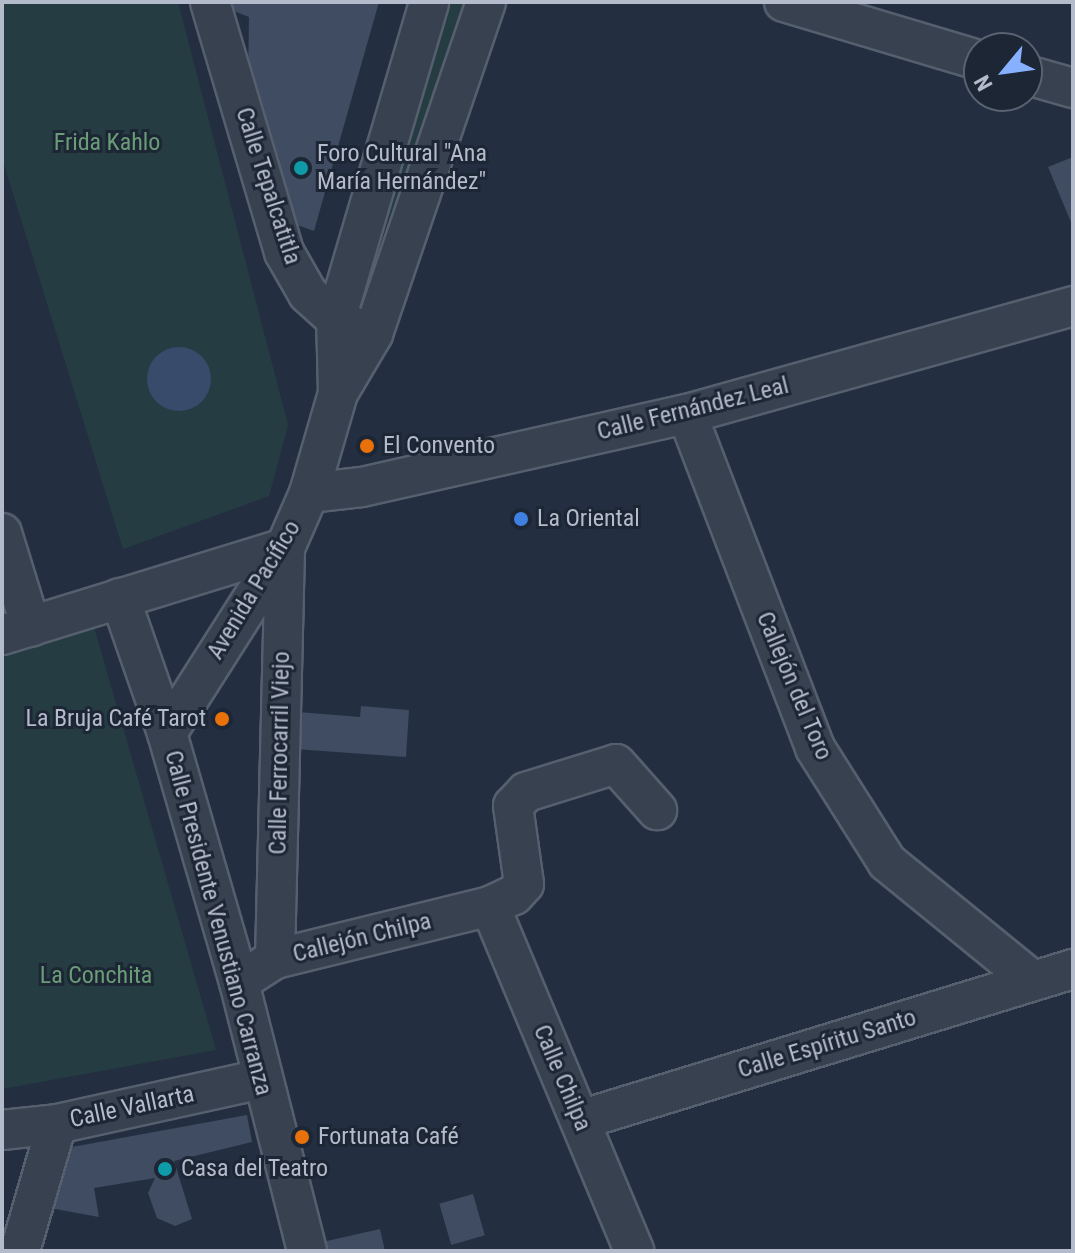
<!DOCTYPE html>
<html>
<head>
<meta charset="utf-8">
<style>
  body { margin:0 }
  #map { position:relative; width:1075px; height:1253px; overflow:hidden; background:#232f41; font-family:"Roboto Condensed",sans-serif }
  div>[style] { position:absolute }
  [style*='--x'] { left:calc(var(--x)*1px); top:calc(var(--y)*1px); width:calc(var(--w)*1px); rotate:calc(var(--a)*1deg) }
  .green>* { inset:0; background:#253d42 }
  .water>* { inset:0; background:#384b6b }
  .round { border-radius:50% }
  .building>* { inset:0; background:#3f4c61; transform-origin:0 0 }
  .roads { filter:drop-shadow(2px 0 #565f6e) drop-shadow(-2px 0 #565f6e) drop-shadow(0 2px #565f6e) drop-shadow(0 -2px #565f6e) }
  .minor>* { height:38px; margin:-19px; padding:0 19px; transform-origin:19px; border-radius:19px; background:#384150 }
  .dots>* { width:22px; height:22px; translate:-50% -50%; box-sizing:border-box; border:4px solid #1d2635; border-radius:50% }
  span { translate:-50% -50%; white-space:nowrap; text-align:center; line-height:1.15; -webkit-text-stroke:6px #1d2635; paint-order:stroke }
  .park-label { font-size:24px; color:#6a9d77 }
  .poi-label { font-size:24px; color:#b4bccb }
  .left { translate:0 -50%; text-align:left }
  .right { translate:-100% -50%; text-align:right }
  .street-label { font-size:24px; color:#b4bccb }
  .frame { position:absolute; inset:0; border:4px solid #b4bccb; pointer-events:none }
  .north { position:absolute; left:963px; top:32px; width:80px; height:80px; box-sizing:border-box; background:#1d2635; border:2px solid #596271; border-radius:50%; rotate:241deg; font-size:22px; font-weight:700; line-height:32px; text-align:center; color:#b4bccb }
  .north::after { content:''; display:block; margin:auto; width:28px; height:36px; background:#87b0fe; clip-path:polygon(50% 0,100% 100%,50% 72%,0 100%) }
</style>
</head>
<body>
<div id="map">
  <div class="green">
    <div style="clip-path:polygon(2px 2px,178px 2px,288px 425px,269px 496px,123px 549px,2px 158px)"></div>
    <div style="clip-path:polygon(450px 2px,468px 2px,378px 249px,374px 234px)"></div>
    <div style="clip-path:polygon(94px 627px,216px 1050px,2px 1089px,2px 653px)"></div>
  </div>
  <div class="water">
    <div class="round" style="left:147px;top:347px;width:64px;height:64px"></div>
  </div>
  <div class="building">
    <div style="clip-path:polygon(225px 2px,379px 2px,314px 231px,286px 221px,248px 76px,249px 17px,224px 7px)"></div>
    <div style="clip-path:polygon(1073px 157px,1073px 227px,1048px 167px)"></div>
    <div style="clip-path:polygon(361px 706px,409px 710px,406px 757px,295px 749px,298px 712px,360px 717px)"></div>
    <div style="clip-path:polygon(247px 1115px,252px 1142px,174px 1161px,192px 1219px,175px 1226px,157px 1218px,148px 1193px,155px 1178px,94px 1188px,99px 1217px,50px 1208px,61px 1149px)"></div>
    <div style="left:473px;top:1194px;width:43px;height:35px;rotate:74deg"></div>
    <div style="clip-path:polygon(380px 1229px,385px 1251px,320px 1251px,318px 1243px)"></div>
  </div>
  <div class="roads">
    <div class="minor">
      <div style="--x:210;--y:2;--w:261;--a:73.5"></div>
      <div style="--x:284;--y:252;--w:48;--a:60.3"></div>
      <div style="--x:308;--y:294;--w:38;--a:42"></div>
      <div style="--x:336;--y:319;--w:21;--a:23"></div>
      <div style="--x:784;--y:2;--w:203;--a:16.6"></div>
      <div style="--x:1027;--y:75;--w:48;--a:15.8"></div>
      <div style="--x:338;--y:393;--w:74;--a:-91.5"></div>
      <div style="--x:336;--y:319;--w:330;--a:-73.6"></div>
      <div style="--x:687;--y:414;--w:358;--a:69"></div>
      <div style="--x:815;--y:748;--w:135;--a:57.7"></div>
      <div style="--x:887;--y:862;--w:188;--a:39.2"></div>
      <div style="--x:309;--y:493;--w:53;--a:-6.5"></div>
      <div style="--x:362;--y:487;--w:333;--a:-12.7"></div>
      <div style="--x:687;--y:414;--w:401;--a:-15.6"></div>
      <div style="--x:2;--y:533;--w:98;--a:72.9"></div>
      <div style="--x:120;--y:598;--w:143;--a:70.8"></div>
      <div style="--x:167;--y:733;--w:259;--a:73.9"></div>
      <div style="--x:239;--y:982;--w:277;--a:75.8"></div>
      <div style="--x:2;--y:635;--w:296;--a:-17.1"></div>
      <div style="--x:167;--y:733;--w:219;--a:-57.5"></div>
      <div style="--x:285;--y:548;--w:60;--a:-66.4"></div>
      <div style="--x:309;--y:493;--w:104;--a:-73.8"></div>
      <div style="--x:338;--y:393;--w:69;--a:-59.3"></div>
      <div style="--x:373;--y:334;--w:351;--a:-71.2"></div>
      <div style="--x:490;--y:906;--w:374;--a:67.3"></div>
      <div style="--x:275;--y:959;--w:411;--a:-88.6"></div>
      <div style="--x:239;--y:982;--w:43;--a:-32.6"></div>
      <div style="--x:275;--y:959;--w:221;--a:-13.8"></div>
      <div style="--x:490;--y:906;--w:26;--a:-25"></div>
      <div style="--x:514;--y:895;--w:15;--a:-48"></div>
      <div style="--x:524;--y:884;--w:79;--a:-98"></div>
      <div style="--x:513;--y:806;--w:19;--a:-47"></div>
      <div style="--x:526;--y:792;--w:94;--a:-17.3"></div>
      <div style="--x:616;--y:764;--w:62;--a:48.3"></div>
      <div style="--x:580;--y:1120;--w:516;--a:-17.03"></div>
      <div style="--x:2;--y:1130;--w:55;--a:-6.2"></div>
      <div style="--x:57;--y:1124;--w:209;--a:-12.4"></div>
      <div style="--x:20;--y:1251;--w:132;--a:-73.8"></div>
    </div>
  </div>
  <div class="dots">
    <div style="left:301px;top:168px;background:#0f9aa8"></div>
    <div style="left:367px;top:446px;background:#e8710a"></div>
    <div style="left:521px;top:519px;background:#3f7fe0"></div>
    <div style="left:222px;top:719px;background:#e8710a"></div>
    <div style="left:302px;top:1137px;background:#e8710a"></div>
    <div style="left:165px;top:1169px;background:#0f9aa8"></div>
  </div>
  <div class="park-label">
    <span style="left:107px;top:143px">Frida Kahlo</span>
    <span style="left:96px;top:976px">La Conchita</span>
  </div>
  <div class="poi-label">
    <span class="left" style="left:317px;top:168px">Foro Cultural "Ana<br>María Hernández"</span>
    <span class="left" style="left:383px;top:446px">El Convento</span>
    <span class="left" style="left:537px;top:519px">La Oriental</span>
    <span class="right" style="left:206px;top:719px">La Bruja Café Tarot</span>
    <span class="left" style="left:318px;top:1137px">Fortunata Café</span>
    <span class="left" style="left:181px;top:1169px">Casa del Teatro</span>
  </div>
  <div class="street-label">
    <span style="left:268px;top:186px;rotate:72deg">Calle Tepalcatitla</span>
    <span style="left:693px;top:409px;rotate:-14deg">Calle Fernández Leal</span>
    <span style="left:254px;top:590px;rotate:-59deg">Avenida Pacífico</span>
    <span style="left:794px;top:686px;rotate:67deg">Callejón del Toro</span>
    <span style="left:280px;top:753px;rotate:-89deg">Calle Ferrocarril Viejo</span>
    <span style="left:218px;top:923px;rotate:75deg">Calle Presidente Venustiano Carranza</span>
    <span style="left:362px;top:938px;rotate:-14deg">Callejón Chilpa</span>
    <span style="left:827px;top:1044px;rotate:-17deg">Calle Espíritu Santo</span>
    <span style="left:562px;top:1078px;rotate:67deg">Calle Chilpa</span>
    <span style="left:132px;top:1107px;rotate:-12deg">Calle Vallarta</span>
  </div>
  <div class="frame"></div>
  <div class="north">N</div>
</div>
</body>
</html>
